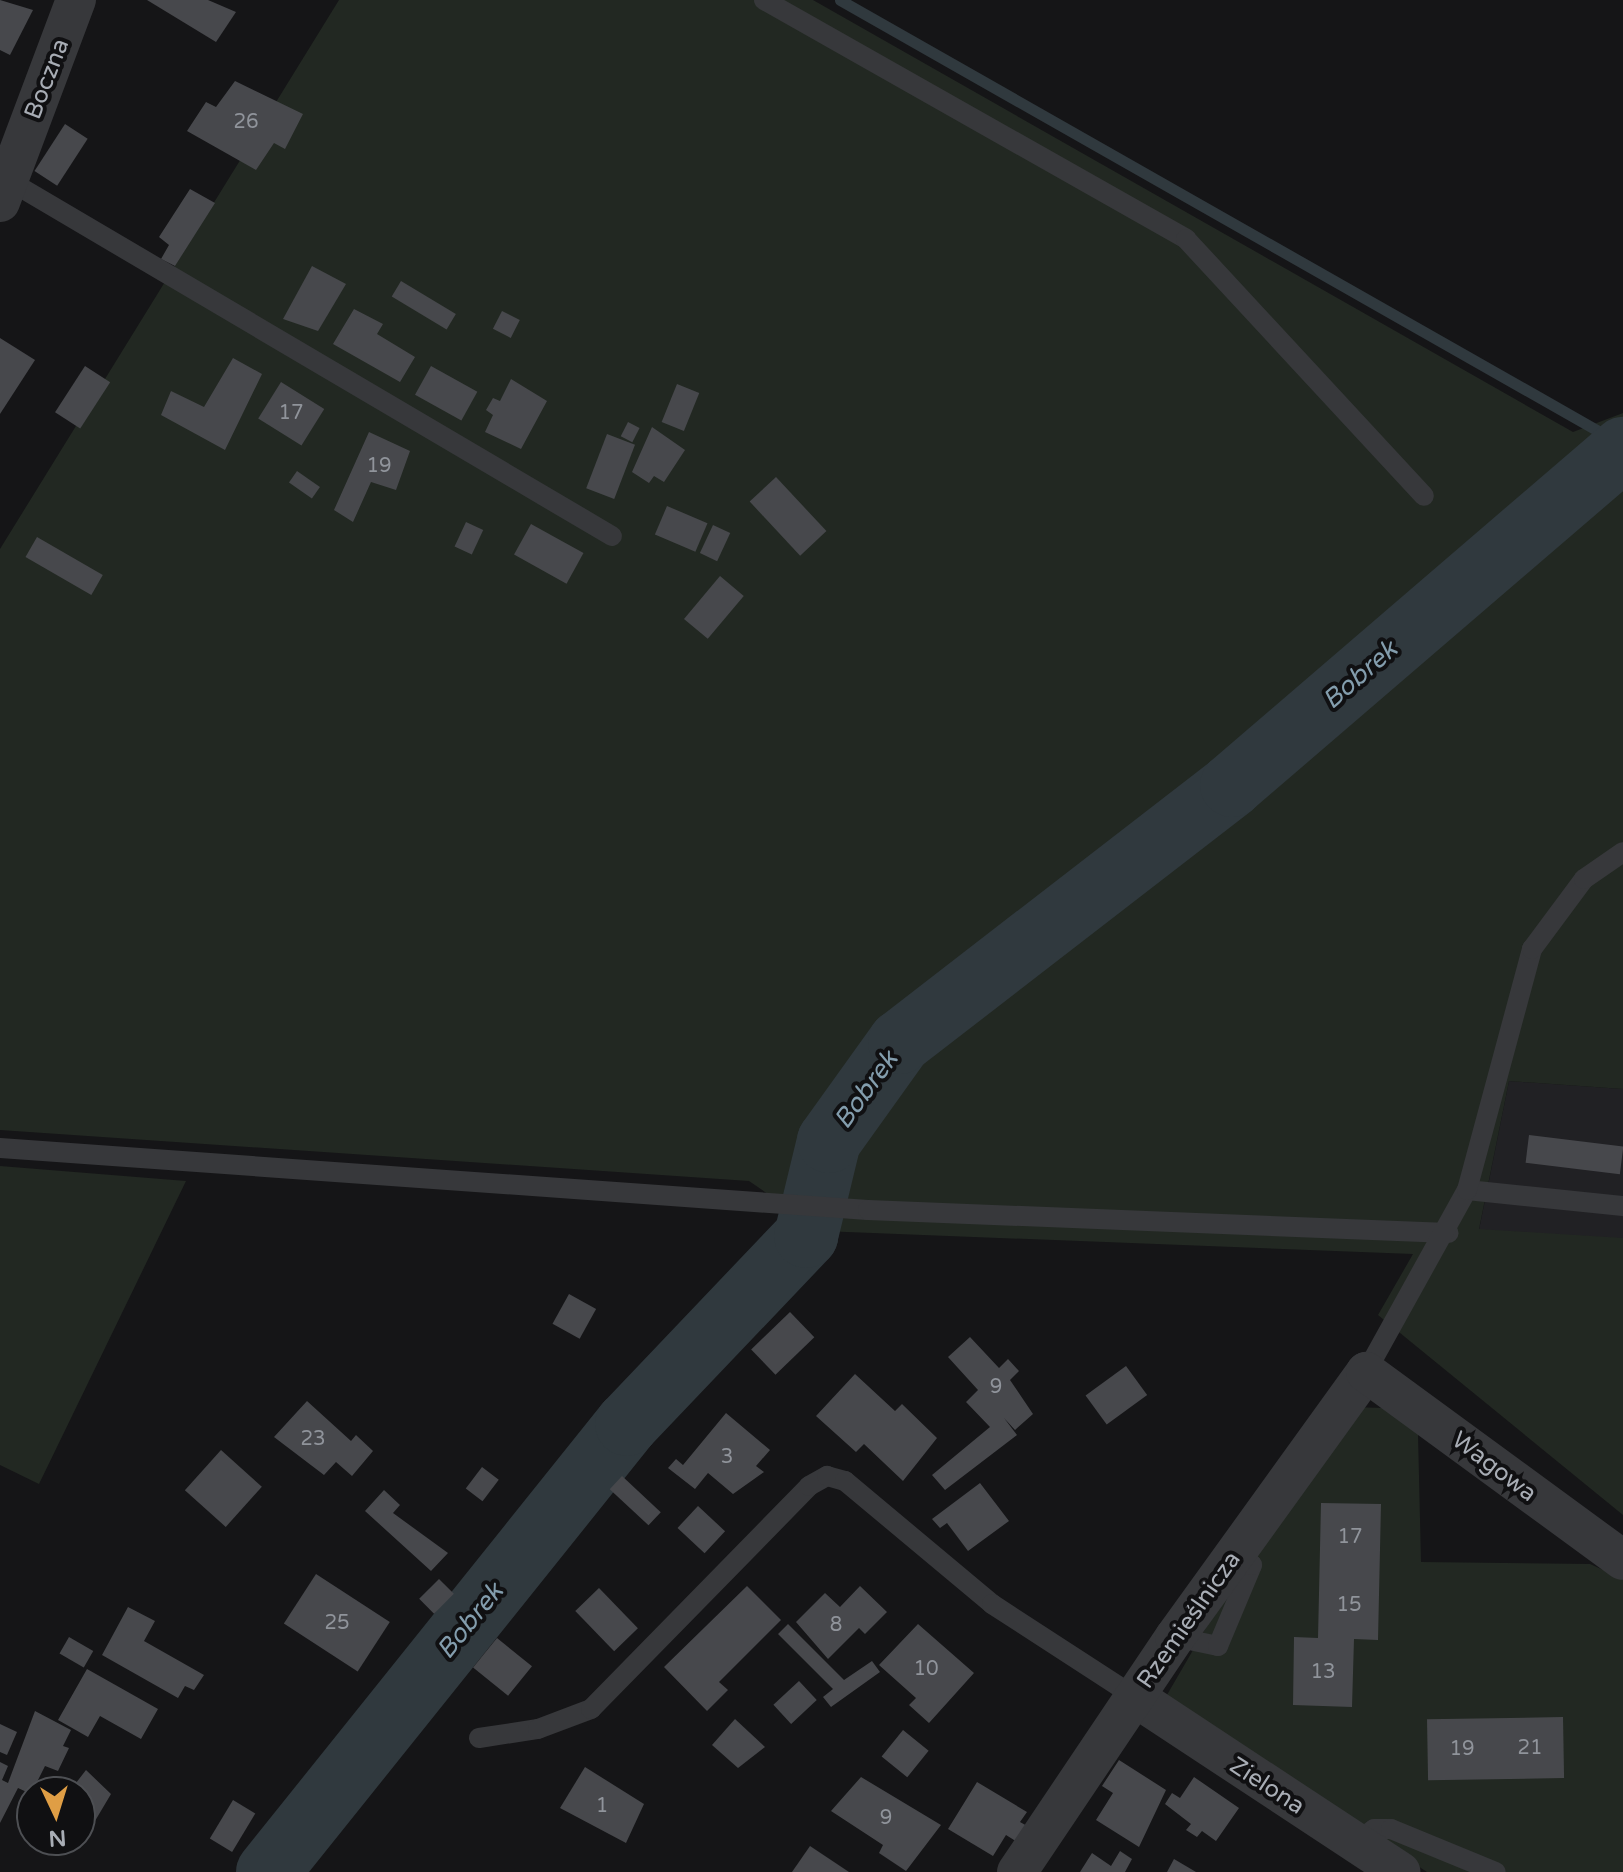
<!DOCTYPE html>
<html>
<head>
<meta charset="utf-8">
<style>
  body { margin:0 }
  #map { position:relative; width:1623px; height:1872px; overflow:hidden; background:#151517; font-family:"Varela Round",sans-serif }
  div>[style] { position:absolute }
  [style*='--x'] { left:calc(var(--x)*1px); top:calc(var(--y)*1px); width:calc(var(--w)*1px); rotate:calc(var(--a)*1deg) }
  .built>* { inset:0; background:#212124 }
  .green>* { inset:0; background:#222822 }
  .stream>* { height:11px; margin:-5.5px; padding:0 5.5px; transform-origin:5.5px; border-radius:5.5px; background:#30393e }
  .river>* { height:64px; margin:-32px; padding:0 32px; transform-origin:32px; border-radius:32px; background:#30393e }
  .building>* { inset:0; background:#47484c; transform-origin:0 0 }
  .lane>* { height:20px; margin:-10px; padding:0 10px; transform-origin:10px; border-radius:10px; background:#37383b }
  .street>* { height:40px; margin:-20px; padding:0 20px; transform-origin:20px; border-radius:20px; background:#37383b }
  span { translate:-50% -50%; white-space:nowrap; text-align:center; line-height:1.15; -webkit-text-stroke:8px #101012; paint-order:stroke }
  .number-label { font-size:20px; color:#90949b }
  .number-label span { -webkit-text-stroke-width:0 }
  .street-label { font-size:24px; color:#a8adb5 }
  .water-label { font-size:26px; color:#839dad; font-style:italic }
  .north { position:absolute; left:16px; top:1776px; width:80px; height:80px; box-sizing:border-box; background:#101012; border:2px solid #4d4f53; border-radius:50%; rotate:176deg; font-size:22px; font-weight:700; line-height:32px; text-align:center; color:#a8adb5 }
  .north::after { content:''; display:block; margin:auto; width:28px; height:36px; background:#df9e45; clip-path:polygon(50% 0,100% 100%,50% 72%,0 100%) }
</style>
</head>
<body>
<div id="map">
  <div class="built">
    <div style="clip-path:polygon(1509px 1081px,1623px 1089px,1623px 1240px,1479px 1230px)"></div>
  </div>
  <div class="green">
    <div style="clip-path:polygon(339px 0,813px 0,1573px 432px,1623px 413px,1623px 1089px,1509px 1081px,1479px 1229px,1623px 1238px,1623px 1515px,1378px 1315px,1413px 1254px,822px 1231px,749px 1181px,0 1130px,0 549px)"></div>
    <div style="clip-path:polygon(0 1166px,186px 1181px,39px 1484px,0 1465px)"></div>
    <div style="clip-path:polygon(1348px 1407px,1385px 1408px,1418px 1434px,1421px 1562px,1590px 1564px,1623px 1579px,1623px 1872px,1427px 1872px,1164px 1700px,1239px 1571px)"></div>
  </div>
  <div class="stream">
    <div style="--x:840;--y:0;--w:901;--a:29.61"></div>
  </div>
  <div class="river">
    <div style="--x:268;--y:1872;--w:574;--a:-51.29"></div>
    <div style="--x:627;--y:1424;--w:260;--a:-46.4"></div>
    <div style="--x:806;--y:1236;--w:98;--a:-76.4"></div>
    <div style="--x:829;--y:1141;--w:122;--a:-54.4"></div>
    <div style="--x:900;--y:1042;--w:420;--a:-37.7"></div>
    <div style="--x:1232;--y:785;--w:516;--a:-40.67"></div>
  </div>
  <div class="building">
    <div style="clip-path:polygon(0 0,33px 10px,10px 55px,0 50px)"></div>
    <div style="clip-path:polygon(147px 0,208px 0,236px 12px,216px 42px)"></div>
    <div style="clip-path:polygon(235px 81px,303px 114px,285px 149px,274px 143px,256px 170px,187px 131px,206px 102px,216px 107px)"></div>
    <div style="left:65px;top:124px;width:27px;height:56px;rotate:33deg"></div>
    <div style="clip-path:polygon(190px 189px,215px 203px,175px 266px,161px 259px,169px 245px,159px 237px)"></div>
    <div style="clip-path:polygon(312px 266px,346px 284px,318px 331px,283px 319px)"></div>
    <div style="left:401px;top:281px;width:64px;height:18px;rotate:31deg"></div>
    <div style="clip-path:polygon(354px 309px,383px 324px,377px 334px,415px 357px,400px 382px,333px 344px)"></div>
    <div style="left:502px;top:311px;width:20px;height:20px;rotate:27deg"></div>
    <div style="clip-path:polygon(0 338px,35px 360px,0 414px)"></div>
    <div style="clip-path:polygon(233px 358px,262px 374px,225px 450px,161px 415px,171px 391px,204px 407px)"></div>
    <div style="left:85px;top:366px;width:30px;height:55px;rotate:33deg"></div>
    <div style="left:431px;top:366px;width:53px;height:33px;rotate:29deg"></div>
    <div style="clip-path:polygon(511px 379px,547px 401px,521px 449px,485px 432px,493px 415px,486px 410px,493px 398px,500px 401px)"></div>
    <div style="left:281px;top:382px;width:51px;height:43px;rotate:32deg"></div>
    <div style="left:677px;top:384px;width:24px;height:41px;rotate:22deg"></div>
    <div style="left:628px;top:422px;width:13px;height:16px;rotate:27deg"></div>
    <div style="clip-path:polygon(652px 427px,685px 450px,664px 482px,654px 476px,649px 483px,632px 472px)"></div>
    <div style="clip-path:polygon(369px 432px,410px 451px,396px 490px,371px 482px,353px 522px,334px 510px)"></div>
    <div style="left:607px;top:434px;width:30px;height:58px;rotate:21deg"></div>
    <div style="left:297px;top:471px;width:28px;height:14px;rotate:35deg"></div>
    <div style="left:776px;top:477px;width:74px;height:36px;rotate:47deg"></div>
    <div style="left:667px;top:506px;width:44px;height:31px;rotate:23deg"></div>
    <div style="left:466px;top:522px;width:19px;height:27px;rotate:25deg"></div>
    <div style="left:531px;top:524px;width:60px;height:35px;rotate:29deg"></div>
    <div style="left:713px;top:525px;width:19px;height:31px;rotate:25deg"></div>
    <div style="left:37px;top:537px;width:76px;height:23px;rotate:30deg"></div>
    <div style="left:720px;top:576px;width:31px;height:56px;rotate:40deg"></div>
    <div style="left:1529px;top:1135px;width:95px;height:28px;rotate:7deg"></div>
    <div style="left:569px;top:1294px;width:31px;height:34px;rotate:29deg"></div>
    <div style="left:790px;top:1312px;width:35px;height:54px;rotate:46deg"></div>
    <div style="clip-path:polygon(970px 1337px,999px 1368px,1008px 1359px,1019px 1371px,1010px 1380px,1033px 1414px,1015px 1430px,1004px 1418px,1017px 1435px,945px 1490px,932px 1475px,990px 1427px,966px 1402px,978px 1390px,948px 1357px)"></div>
    <div style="left:1126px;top:1366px;width:36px;height:50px;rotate:54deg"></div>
    <div style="clip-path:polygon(855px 1374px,895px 1411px,902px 1404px,937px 1438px,903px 1481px,864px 1444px,856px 1452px,816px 1416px)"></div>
    <div style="clip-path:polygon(307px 1401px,351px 1441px,356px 1435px,373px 1451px,352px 1476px,336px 1462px,324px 1475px,274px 1437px)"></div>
    <div style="clip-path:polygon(726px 1413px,770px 1450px,756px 1466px,764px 1472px,733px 1494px,708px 1473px,695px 1489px,668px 1468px,676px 1459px,683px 1465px)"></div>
    <div style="left:221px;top:1450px;width:55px;height:54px;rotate:42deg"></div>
    <div style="left:482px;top:1467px;width:21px;height:27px;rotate:37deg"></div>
    <div style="left:622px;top:1476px;width:53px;height:18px;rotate:43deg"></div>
    <div style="clip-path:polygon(980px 1483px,1009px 1521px,968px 1551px,947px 1523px,940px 1528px,932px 1519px)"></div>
    <div style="clip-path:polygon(384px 1490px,400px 1505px,393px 1513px,448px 1553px,431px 1571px,365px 1511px)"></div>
    <div style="clip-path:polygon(1321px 1503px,1381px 1504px,1378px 1640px,1354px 1639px,1352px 1707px,1293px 1705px,1294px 1637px,1318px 1638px)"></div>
    <div style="left:698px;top:1506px;width:37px;height:30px;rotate:43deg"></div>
    <div style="left:316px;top:1574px;width:88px;height:59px;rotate:33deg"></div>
    <div style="left:439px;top:1579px;width:21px;height:28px;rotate:45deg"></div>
    <div style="clip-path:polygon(747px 1586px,781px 1620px,719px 1682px,728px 1690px,707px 1711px,664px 1667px)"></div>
    <div style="clip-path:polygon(860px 1586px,887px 1612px,865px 1634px,859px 1628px,828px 1659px,796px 1622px,825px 1593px,840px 1607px)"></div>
    <div style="left:599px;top:1588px;width:56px;height:33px;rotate:46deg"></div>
    <div style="clip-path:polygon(128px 1607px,155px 1621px,144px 1641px,204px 1675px,194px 1690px,185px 1686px,178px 1698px,102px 1655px)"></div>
    <div style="clip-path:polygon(788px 1624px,844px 1680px,872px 1661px,880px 1672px,831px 1707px,823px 1697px,833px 1689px,778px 1634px)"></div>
    <div style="clip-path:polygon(918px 1624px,974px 1673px,929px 1723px,909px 1705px,916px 1698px,879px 1665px)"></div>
    <div style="left:69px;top:1637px;width:28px;height:19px;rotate:30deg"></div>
    <div style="left:497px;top:1638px;width:45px;height:38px;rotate:39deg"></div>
    <div style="clip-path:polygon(87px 1669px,158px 1709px,141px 1739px,100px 1716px,88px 1737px,58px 1720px)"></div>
    <div style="left:799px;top:1681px;width:26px;height:35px;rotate:47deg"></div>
    <div style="clip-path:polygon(35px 1711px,71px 1730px,63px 1746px,69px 1748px,58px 1771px,45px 1766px,31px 1794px,18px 1788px,0 1823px,0 1762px,8px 1766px,2px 1780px,8px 1783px)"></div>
    <div style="left:1563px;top:1717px;width:61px;height:136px;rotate:89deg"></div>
    <div style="clip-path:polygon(735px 1719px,765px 1747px,738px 1768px,712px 1745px)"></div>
    <div style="clip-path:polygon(0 1724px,17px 1732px,7px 1755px,0 1752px)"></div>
    <div style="left:903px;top:1730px;width:33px;height:34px;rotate:39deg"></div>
    <div style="clip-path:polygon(1119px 1760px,1166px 1790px,1139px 1847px,1096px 1820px,1113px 1793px,1102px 1786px)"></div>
    <div style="clip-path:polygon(585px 1767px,644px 1804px,626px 1843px,560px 1808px)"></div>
    <div style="clip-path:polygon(86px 1770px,111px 1794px,79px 1848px,64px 1840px,80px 1840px,80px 1792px,69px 1792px)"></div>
    <div style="clip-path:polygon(861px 1777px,941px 1825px,906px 1871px,879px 1853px,883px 1845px,831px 1811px)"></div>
    <div style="clip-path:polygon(1194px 1777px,1239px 1808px,1216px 1841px,1202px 1831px,1197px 1837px,1186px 1830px,1191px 1824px,1165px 1804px,1172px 1793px,1180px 1798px)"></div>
    <div style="clip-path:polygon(977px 1782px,1027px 1812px,1020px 1822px,1029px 1827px,1019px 1843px,1006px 1835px,993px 1856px,948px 1829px)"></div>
    <div style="left:233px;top:1800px;width:26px;height:45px;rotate:31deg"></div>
    <div style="clip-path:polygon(810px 1846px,849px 1872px,792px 1872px)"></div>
    <div style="clip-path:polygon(1120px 1851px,1132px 1859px,1125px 1872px,1080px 1872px,1092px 1853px,1111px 1866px)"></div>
    <div style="clip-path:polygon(1174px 1859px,1196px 1872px,1167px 1872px)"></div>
  </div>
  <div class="lane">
    <div style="--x:764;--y:0;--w:485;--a:29.5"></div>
    <div style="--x:1186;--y:239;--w:350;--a:47.2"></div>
    <div style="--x:8;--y:180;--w:701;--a:30.52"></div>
    <div style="--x:0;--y:1148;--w:870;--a:4.09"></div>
    <div style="--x:868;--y:1210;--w:581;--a:2.27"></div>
    <div style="--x:1467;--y:1190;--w:157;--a:5.9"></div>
    <div style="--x:1366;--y:1372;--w:208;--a:-61"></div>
    <div style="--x:1467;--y:1190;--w:250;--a:-74.9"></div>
    <div style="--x:1532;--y:949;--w:87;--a:-53.4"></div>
    <div style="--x:1584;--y:879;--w:47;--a:-34.7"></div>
    <div style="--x:1175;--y:1637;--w:44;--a:11.8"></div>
    <div style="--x:1218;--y:1646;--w:88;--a:-67.2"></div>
    <div style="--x:1252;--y:1565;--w:21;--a:-129"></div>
    <div style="--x:479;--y:1738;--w:60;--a:-8.7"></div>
    <div style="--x:538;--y:1729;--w:57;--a:-20.7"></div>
    <div style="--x:591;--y:1709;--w:312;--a:-45.6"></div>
    <div style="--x:809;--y:1486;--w:21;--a:-29"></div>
    <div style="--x:827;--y:1476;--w:19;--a:16"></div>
    <div style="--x:845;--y:1481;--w:192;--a:39.9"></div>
    <div style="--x:992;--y:1604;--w:171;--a:33"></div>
    <div style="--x:1355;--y:1843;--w:24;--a:-36"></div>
    <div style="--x:1374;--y:1829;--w:17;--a:0"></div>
    <div style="--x:1391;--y:1829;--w:113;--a:22.3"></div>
  </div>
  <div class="street">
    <div style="--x:0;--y:202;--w:216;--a:-69.4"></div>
    <div style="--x:1135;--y:1697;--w:318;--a:33.4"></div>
    <div style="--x:1017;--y:1872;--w:283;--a:-56.1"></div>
    <div style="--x:1175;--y:1637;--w:327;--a:-54.2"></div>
    <div style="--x:1366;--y:1372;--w:318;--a:36.2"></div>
  </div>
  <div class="number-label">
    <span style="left:246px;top:122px">26</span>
    <span style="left:291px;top:413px">17</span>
    <span style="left:379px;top:466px">19</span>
    <span style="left:996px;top:1387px">9</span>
    <span style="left:313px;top:1439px">23</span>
    <span style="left:727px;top:1457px">3</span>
    <span style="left:1350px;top:1537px">17</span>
    <span style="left:1349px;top:1605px">15</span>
    <span style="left:337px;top:1623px">25</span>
    <span style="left:836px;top:1625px">8</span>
    <span style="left:926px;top:1669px">10</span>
    <span style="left:1323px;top:1672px">13</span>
    <span style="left:1530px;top:1748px">21</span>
    <span style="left:1462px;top:1749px">19</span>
    <span style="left:602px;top:1806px">1</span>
    <span style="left:886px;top:1818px">9</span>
  </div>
  <div class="street-label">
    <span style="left:47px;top:79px;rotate:-69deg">Boczna</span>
    <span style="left:1494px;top:1467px;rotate:37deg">Wagowa</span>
    <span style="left:1189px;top:1620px;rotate:-55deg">Rzemieślnicza</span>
    <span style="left:1267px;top:1786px;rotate:33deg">Zielona</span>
  </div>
  <div class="water-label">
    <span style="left:1360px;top:675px;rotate:-41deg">Bobrek</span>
    <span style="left:866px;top:1090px;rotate:-54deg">Bobrek</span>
    <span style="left:470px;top:1621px;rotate:-51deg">Bobrek</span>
  </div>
  <div class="north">N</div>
</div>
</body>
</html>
